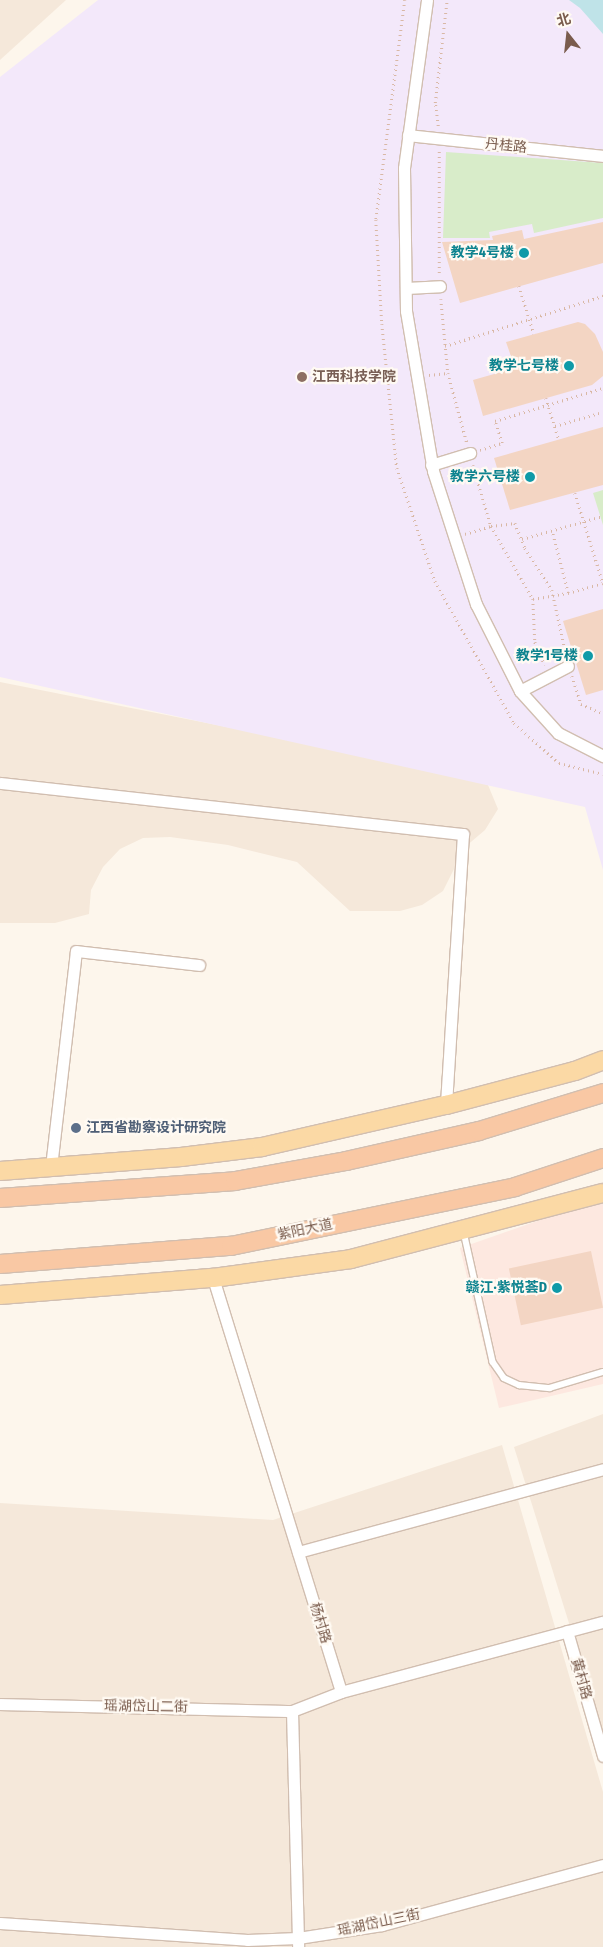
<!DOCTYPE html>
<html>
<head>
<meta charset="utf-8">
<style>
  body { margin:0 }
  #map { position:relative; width:603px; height:1947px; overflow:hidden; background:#fdf6ec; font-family:"Fira Sans Condensed","Noto Sans SC",sans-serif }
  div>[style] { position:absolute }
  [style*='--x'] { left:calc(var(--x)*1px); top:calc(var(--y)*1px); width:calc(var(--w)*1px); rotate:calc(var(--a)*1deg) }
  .residential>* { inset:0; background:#f5e8da }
  .commercial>* { inset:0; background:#fde8e0 }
  .education>* { inset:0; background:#f3e8fa }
  .green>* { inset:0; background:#d8ecc9 }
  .water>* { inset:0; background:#bfe3e8 }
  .building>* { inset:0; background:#f3d5c3; transform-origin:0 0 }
  .path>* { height:2.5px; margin-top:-1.25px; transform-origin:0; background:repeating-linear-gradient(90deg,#d9b8a5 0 1px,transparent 0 5px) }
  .roads { filter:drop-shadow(1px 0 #d1beb0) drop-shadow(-1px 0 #d1beb0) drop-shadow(0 1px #d1beb0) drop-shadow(0 -1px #d1beb0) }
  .service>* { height:5.5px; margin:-2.75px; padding:0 2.75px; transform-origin:2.75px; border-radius:2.75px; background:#fff }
  .minor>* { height:11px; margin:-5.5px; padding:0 5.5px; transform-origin:5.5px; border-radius:5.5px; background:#fff }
  .primary>* { height:18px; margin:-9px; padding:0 9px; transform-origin:9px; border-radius:9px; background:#fbd9a5 }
  .trunk>* { height:18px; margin:-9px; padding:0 9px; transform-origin:9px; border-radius:9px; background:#f9c8a4 }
  .path-bridge>* { height:2.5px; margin-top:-1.25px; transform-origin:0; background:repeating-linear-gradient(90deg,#d9b8a5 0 1px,transparent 0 5px) }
  .dots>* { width:14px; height:14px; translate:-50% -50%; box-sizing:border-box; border:2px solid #fffaf3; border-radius:50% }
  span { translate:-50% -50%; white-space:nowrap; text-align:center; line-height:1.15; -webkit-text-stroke:4.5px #fffaf3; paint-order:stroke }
  .street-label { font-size:14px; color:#7a5c4d }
  .culture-label { font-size:14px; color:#0d838f; font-weight:700 }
  .right { translate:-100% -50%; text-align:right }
  .education-label { font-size:14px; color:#785e54; font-weight:700 }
  .left { translate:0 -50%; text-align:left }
  .service-label { font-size:14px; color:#4e5e75; font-weight:700 }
  .north { position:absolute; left:543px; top:10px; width:50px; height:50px; -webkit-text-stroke:4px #fffaf3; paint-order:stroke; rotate:344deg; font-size:14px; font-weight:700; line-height:20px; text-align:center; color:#7a5c4d }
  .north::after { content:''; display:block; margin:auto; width:18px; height:22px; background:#7a5c4d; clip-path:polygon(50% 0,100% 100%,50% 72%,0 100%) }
</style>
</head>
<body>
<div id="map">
  <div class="residential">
    <div style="clip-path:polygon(0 0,66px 0,0 60px)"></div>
    <div style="clip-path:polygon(0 682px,464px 774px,488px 785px,498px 809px,485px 830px,465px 847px,443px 891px,422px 905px,400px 911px,350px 911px,297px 862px,228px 845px,170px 837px,143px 838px,120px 849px,103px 867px,91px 890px,89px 914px,55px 923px,0 923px)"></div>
    <div style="clip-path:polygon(603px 1414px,603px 1732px,514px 1447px)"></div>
    <div style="clip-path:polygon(502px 1445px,603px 1792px,603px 1947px,0 1947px,0 1503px,273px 1520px)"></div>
  </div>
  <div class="commercial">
    <div style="clip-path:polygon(603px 1198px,603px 1384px,499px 1408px,460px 1248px)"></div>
  </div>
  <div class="education">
    <div style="clip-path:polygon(98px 0,603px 0,603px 870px,585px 807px,0 677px,0 77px)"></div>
  </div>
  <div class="green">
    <div style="clip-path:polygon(446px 152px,603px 163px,603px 218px,534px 233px,532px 224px,489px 232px,490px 238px,443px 238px)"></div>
    <div style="clip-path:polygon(603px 490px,603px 525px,593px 493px)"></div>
  </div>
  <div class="water">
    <div style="clip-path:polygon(569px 0,603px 0,603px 34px,580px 8px)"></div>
  </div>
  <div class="building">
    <div style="clip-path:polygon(603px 222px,603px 263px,460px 303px,442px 242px,493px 240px,492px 236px,522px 230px,524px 239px)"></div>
    <div style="clip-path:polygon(578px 322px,585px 324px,595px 334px,603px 352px,603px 376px,592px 385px,483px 416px,473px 380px,515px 368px,506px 342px)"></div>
    <div style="clip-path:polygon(603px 427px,603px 485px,510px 510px,494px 458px)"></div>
    <div style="clip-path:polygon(603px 609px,603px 690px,586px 695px,563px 621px)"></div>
    <div style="left:591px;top:1251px;width:58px;height:84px;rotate:78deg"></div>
  </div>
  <div class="path">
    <div style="--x:405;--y:0;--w:222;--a:97.5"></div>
    <div style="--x:376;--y:220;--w:104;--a:86.7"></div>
    <div style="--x:382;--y:324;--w:145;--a:84.1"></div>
    <div style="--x:397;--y:468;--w:119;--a:71.4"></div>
    <div style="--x:435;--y:581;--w:162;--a:60.9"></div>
    <div style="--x:514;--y:723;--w:60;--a:41.6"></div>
    <div style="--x:559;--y:763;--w:45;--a:14"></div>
    <div style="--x:438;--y:126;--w:23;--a:-97"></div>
    <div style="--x:435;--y:103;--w:104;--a:-83.4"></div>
    <div style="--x:439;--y:273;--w:124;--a:-90"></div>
    <div style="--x:441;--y:299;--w:74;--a:84.6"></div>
    <div style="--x:448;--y:373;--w:73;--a:74.8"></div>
    <div style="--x:445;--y:346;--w:166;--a:-17.6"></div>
    <div style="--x:429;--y:375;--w:19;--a:-6"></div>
    <div style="--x:546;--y:398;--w:44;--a:72.8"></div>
    <div style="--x:555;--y:426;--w:50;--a:-16.3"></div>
    <div style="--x:480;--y:450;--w:23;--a:-18"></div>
    <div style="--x:502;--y:443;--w:23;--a:-108"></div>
    <div style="--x:495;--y:421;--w:113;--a:-17"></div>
    <div style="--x:473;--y:465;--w:64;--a:73.6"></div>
    <div style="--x:491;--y:526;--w:24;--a:-7"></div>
    <div style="--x:515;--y:523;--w:27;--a:68"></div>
    <div style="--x:525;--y:548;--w:50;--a:57.3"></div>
    <div style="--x:552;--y:590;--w:66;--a:77.7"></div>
    <div style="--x:575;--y:493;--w:94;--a:72.7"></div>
    <div style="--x:465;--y:534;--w:27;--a:-17"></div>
    <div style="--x:491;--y:526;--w:84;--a:60.1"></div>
    <div style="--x:533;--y:599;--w:43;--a:87.3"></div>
    <div style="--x:535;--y:642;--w:25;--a:67"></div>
    <div style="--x:522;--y:539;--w:84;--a:-15.9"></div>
    <div style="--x:568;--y:593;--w:36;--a:-16"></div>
    <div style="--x:533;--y:599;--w:36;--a:-10"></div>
    <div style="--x:568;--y:593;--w:64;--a:-104.5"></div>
    <div style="--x:572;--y:676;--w:29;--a:72"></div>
    <div style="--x:581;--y:704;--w:24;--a:24"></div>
  </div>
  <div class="roads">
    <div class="service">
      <div style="--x:464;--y:1232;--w:133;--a:77.4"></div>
      <div style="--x:493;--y:1362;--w:19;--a:55"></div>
      <div style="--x:504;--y:1378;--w:17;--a:25"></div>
      <div style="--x:519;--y:1385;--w:31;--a:6"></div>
      <div style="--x:550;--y:1388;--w:55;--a:-16.8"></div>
    </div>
    <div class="minor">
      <div style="--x:427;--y:0;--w:170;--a:97.8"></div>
      <div style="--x:404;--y:168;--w:143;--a:89.2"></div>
      <div style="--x:406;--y:311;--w:162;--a:80.4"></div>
      <div style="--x:433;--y:471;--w:140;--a:72.1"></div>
      <div style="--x:476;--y:604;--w:97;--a:63.2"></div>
      <div style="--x:520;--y:691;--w:57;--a:47.9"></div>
      <div style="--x:558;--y:733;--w:51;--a:27.1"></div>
      <div style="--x:408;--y:135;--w:196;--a:6.1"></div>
      <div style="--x:406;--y:288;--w:34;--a:-3"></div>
      <div style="--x:431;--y:465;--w:41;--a:-17.1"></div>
      <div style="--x:520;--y:691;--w:54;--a:-27.5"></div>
      <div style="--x:0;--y:783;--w:466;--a:6.3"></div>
      <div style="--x:463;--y:834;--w:272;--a:93.6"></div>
      <div style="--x:51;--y:1167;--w:217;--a:-83.4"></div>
      <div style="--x:76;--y:951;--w:124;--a:6.5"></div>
      <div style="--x:213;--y:1278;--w:433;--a:72.8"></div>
      <div style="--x:341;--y:1692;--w:53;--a:158.8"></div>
      <div style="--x:292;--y:1711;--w:236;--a:88.5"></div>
      <div style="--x:298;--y:1552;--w:316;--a:-15.2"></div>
      <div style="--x:567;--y:1631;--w:130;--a:73.9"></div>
      <div style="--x:341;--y:1692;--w:271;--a:-15"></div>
      <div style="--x:0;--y:1704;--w:292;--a:1.4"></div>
      <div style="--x:0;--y:1923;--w:248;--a:3.9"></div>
      <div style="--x:247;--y:1940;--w:51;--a:-2.2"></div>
      <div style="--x:298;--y:1938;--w:85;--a:-8.8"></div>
      <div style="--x:382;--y:1925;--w:229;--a:-15.2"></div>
    </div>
    <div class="primary">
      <div style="--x:0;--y:1171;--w:182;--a:-4.4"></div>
      <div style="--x:181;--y:1157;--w:82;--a:-7"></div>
      <div style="--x:262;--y:1147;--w:189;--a:-12.9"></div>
      <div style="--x:446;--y:1105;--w:133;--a:-14.8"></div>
      <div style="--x:575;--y:1071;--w:30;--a:-21"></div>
      <div style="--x:0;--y:1295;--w:214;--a:-4.6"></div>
      <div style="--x:213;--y:1278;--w:139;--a:-7.8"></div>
      <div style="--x:351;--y:1259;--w:260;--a:-14.7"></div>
    </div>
    <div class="trunk">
      <div style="--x:0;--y:1198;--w:236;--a:-4.1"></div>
      <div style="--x:235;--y:1181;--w:113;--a:-10.2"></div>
      <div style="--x:346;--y:1161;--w:136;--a:-12.7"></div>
      <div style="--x:479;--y:1131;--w:130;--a:-17"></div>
      <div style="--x:0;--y:1264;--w:232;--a:-4.5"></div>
      <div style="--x:231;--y:1246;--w:290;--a:-11.7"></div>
      <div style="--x:515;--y:1187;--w:93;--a:-18.2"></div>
    </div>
  </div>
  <div class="path-bridge">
    <div style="--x:519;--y:286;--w:50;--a:72.6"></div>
  </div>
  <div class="dots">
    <div style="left:524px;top:253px;background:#0f9aa8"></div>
    <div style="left:569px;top:366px;background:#0f9aa8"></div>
    <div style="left:302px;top:377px;background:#8d6e63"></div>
    <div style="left:530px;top:477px;background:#0f9aa8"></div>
    <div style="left:588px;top:656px;background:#0f9aa8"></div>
    <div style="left:76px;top:1128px;background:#5c6f8a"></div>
    <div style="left:557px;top:1288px;background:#0f9aa8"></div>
  </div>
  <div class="street-label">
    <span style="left:506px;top:146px;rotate:6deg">丹桂路</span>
    <span style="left:305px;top:1230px;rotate:-12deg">紫阳大道</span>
    <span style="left:320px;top:1623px;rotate:73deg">杨村路</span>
    <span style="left:581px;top:1679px;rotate:74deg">黄村路</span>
    <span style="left:146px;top:1707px;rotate:1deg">瑶湖岱山二街</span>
    <span style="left:379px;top:1923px;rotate:-12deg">瑶湖岱山三街</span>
  </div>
  <div class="culture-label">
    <span class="right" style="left:514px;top:253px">教学4号楼</span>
    <span class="right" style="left:559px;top:366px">教学七号楼</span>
    <span class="right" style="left:520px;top:477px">教学六号楼</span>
    <span class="right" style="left:578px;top:656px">教学1号楼</span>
    <span class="right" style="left:547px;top:1288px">赣江·紫悦荟D</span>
  </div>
  <div class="education-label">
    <span class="left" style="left:312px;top:377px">江西科技学院</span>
  </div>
  <div class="service-label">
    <span class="left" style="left:86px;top:1128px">江西省勘察设计研究院</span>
  </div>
  <div class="north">北</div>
</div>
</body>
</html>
